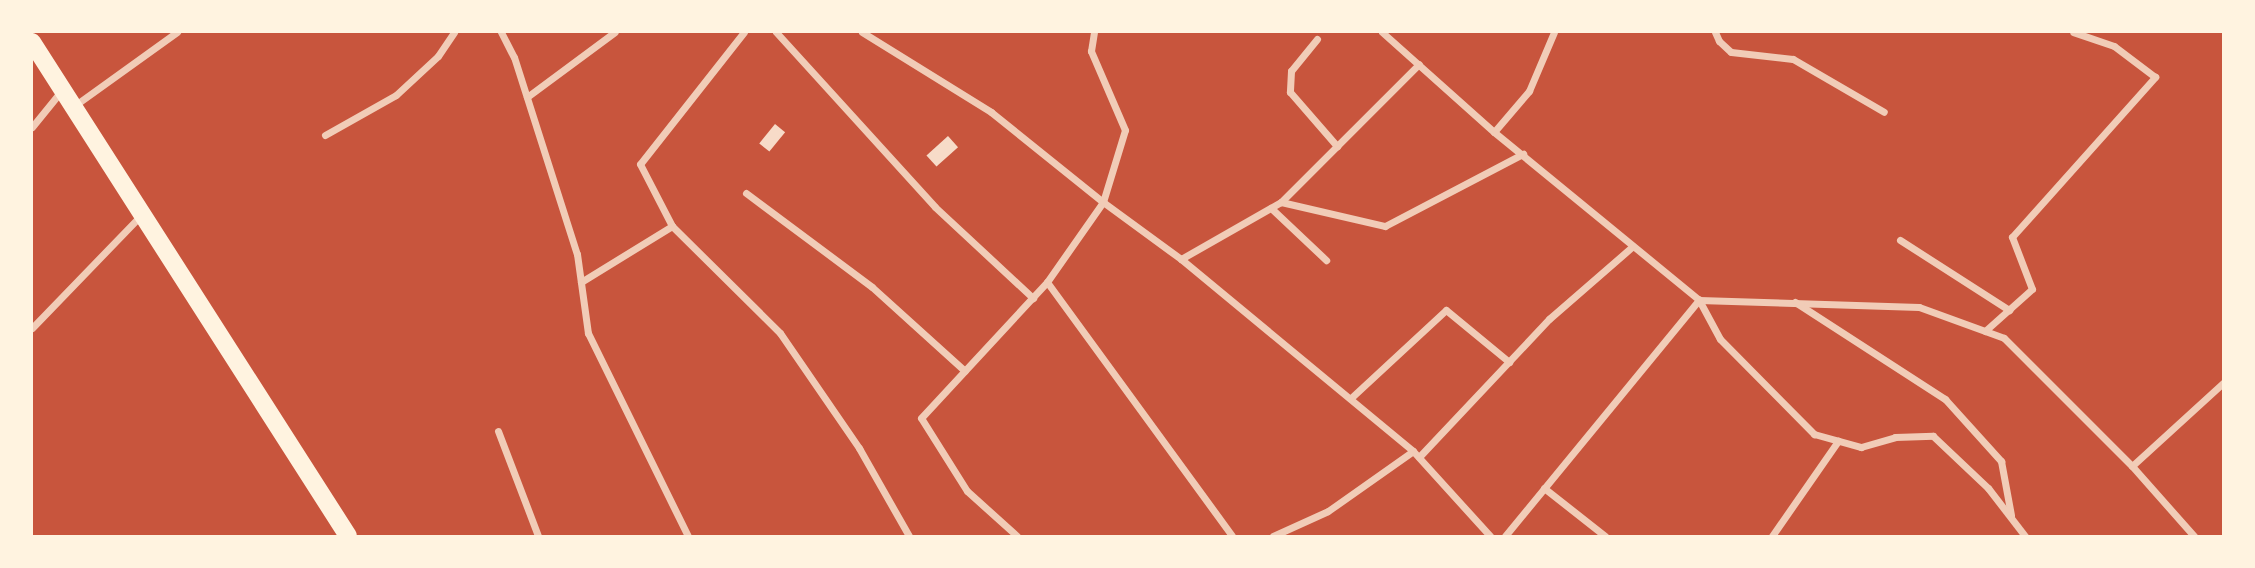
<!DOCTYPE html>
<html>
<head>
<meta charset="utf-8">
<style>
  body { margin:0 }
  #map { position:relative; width:2255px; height:568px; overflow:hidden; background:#c8553d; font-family:"DM Sans",sans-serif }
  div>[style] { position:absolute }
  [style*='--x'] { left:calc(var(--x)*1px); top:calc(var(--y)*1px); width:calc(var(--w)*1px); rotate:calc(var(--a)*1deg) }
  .building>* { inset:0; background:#f7dbc8; transform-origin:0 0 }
  .minor>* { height:7px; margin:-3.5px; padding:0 3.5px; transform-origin:3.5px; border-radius:3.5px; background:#f1ccb7 }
  .trunk>* { height:18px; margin:-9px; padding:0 9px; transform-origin:9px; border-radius:9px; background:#fff3e0 }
  span { translate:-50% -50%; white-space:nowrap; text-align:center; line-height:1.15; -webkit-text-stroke:5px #fff3e0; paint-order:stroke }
  .frame { position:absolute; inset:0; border:33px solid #fff3e0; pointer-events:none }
</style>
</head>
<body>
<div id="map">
  <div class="building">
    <div style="left:775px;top:124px;width:13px;height:25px;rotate:39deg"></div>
    <div style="left:948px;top:136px;width:15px;height:29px;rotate:48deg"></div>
  </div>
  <div class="minor">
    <div style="--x:501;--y:32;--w:28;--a:63"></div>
    <div style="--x:514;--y:57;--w:207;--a:72.3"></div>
    <div style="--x:577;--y:254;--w:80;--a:82.1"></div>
    <div style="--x:588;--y:333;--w:226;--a:63.8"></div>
    <div style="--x:744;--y:32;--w:168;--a:128.2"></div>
    <div style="--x:640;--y:164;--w:70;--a:62.7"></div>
    <div style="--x:672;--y:226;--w:152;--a:44.7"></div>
    <div style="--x:780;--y:333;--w:140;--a:55.5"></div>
    <div style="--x:859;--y:448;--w:101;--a:60.4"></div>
    <div style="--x:776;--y:32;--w:236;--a:47.7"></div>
    <div style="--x:935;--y:207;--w:134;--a:42.9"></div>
    <div style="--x:862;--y:32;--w:152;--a:31.8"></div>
    <div style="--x:991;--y:112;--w:144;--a:38.8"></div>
    <div style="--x:1103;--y:202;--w:97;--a:36.2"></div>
    <div style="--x:1181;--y:259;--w:301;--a:39.6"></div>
    <div style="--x:1413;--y:451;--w:115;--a:47.8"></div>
    <div style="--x:1382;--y:32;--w:150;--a:41.8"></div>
    <div style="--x:1494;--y:132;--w:265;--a:39.3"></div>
    <div style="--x:1699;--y:300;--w:220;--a:1.8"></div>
    <div style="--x:1919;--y:307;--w:90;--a:20"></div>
    <div style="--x:2004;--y:338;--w:181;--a:45"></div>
    <div style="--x:2132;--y:466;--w:94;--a:48.5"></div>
    <div style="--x:1715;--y:32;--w:10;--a:66"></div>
    <div style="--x:1719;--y:41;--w:16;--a:43"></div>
    <div style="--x:1731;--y:52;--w:62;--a:6.4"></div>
    <div style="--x:1793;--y:59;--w:105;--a:30.2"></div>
    <div style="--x:1317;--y:39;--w:41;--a:129.1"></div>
    <div style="--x:1291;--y:71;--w:21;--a:93"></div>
    <div style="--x:1290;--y:92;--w:72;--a:49"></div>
    <div style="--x:527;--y:97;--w:109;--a:-36.5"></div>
    <div style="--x:74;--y:106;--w:127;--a:-35.7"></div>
    <div style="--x:32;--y:127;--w:48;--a:-51"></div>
    <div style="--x:1494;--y:132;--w:54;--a:-49.5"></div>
    <div style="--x:1529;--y:91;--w:64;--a:-67"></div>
    <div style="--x:325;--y:135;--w:81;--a:-29.4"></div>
    <div style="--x:396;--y:95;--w:57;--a:-42.9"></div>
    <div style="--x:438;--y:56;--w:29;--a:-56"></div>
    <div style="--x:746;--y:193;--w:157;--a:36.7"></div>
    <div style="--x:872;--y:287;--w:125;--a:42.1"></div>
    <div style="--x:1281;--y:202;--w:195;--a:-45"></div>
    <div style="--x:1271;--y:208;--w:76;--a:43.4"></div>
    <div style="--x:1900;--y:240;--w:130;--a:32.7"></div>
    <div style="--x:1181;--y:259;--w:115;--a:-29.7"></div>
    <div style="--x:1281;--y:202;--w:107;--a:13"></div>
    <div style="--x:1385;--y:226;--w:156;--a:-27.6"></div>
    <div style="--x:581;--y:282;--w:107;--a:-31.6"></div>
    <div style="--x:1047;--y:282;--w:314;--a:53.9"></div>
    <div style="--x:1795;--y:302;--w:179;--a:32.9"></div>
    <div style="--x:1945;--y:399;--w:84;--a:47.9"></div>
    <div style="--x:2001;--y:461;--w:55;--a:79.5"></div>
    <div style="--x:32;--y:328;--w:157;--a:-46"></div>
    <div style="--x:1985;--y:331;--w:63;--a:-41.8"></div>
    <div style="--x:2032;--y:289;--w:56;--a:-111"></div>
    <div style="--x:2012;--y:237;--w:215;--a:-48.2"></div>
    <div style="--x:2155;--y:77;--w:51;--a:-142.9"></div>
    <div style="--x:2114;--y:46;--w:43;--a:-161.1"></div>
    <div style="--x:1352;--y:397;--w:128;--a:-42.8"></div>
    <div style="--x:1446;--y:310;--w:82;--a:39.5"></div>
    <div style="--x:498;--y:431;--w:112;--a:69.1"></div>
    <div style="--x:1419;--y:457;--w:190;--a:-46.7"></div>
    <div style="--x:1549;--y:319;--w:111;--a:-41"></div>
    <div style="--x:2132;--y:466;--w:125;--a:-42.4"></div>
    <div style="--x:1544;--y:488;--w:78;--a:38.2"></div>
    <div style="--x:1017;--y:536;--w:67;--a:-138"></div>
    <div style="--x:967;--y:491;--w:86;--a:-122.2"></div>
    <div style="--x:921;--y:418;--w:185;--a:-47.2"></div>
    <div style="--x:1047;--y:282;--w:98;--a:-55"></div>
    <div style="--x:1103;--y:202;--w:75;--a:-73"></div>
    <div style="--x:1125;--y:130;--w:86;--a:-113.3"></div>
    <div style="--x:1091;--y:51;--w:19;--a:-81"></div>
    <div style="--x:1273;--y:536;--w:60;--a:-24.4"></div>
    <div style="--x:1328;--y:511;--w:104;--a:-35.2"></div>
    <div style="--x:1505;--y:536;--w:306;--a:-50.6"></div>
    <div style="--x:1699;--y:300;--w:44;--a:61.7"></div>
    <div style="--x:1720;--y:339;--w:134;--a:45.3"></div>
    <div style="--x:1814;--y:434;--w:49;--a:15.5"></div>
    <div style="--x:1861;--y:447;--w:35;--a:-16"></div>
    <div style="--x:1895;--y:437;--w:38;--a:-2"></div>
    <div style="--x:1933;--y:436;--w:76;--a:43.4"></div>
    <div style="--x:1988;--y:488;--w:61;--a:52.4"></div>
    <div style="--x:1772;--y:536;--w:116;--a:-55.2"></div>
  </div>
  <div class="trunk">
    <div style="--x:32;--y:42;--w:586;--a:57.39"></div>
  </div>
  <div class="frame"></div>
</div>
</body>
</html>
